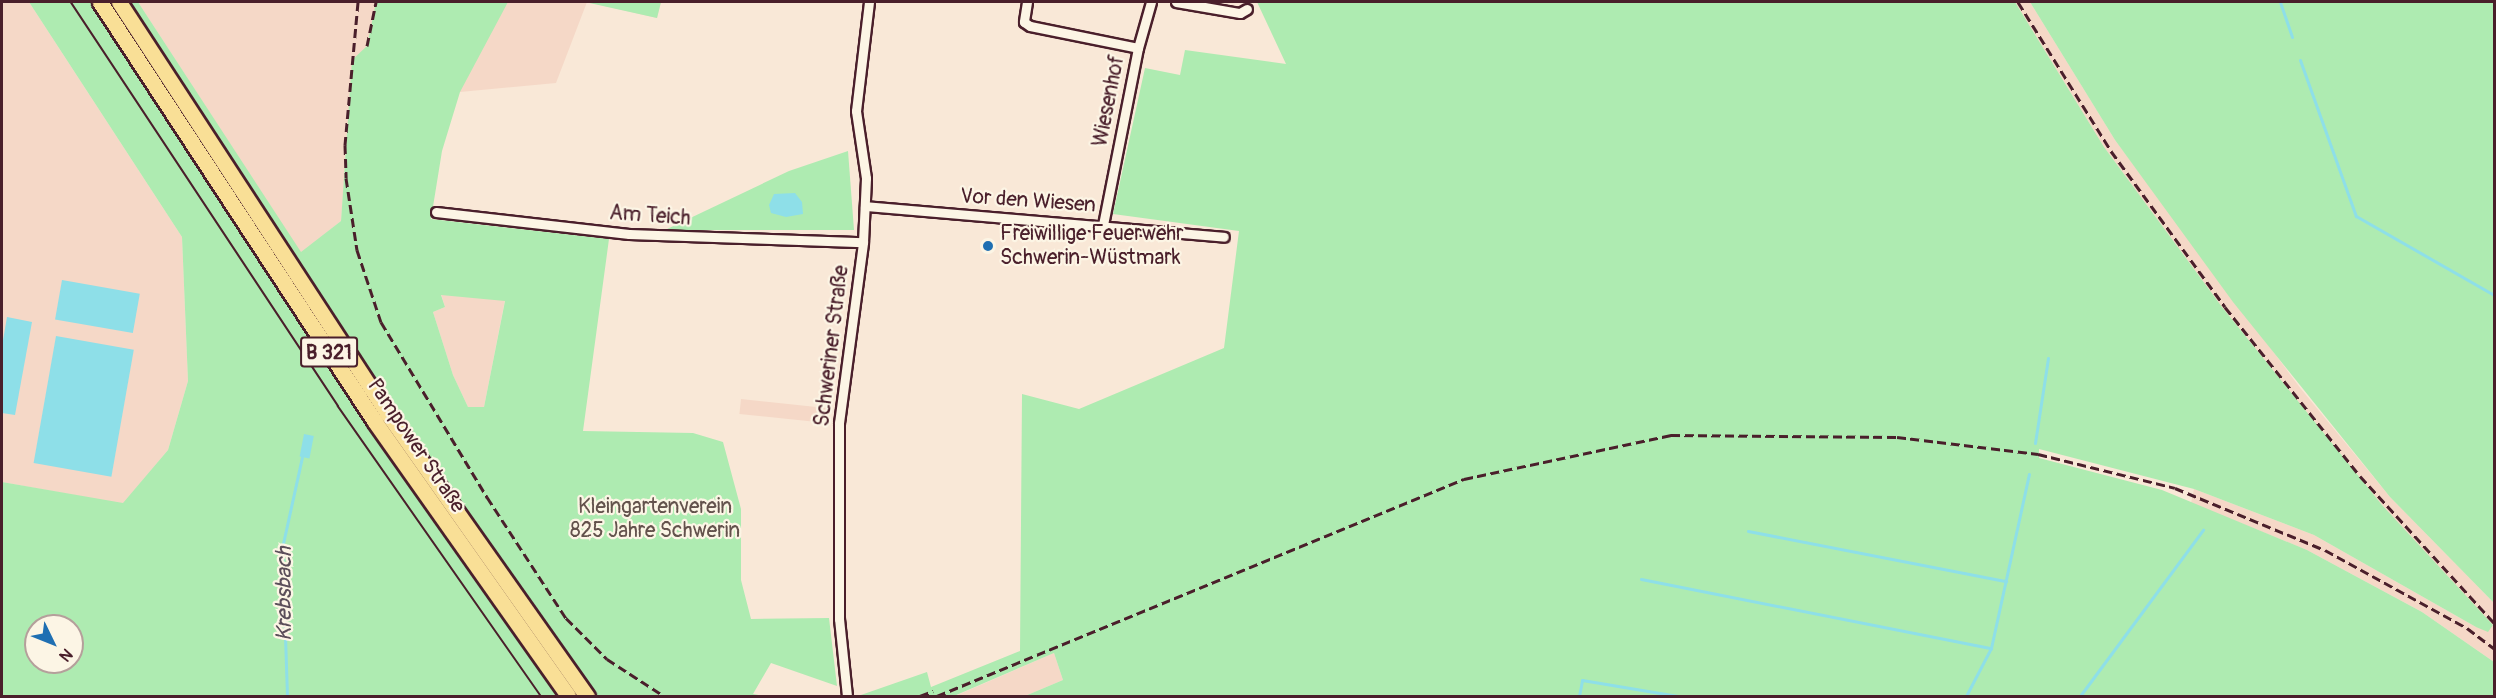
<!DOCTYPE html>
<html>
<head>
<meta charset="utf-8">
<style>
  body { margin:0 }
  #map { position:relative; width:2496px; height:698px; overflow:hidden; background:#f9e8d7; font-family:Pangolin,sans-serif }
  div>[style] { position:absolute }
  [style*='--x'] { left:calc(var(--x)*1px); top:calc(var(--y)*1px); width:calc(var(--w)*1px); rotate:calc(var(--a)*1deg) }
  .built>* { inset:0; background:#f5d8c7; transform-origin:0 0 }
  .green>* { inset:0; background:#aeebb1 }
  .water>* { inset:0; background:#8edfe8; transform-origin:0 0 }
  .stream>* { height:3px; margin:-1.5px; padding:0 1.5px; transform-origin:1.5px; border-radius:1.5px; background:#8edfe8 }
  .roads { filter:drop-shadow(2px 0 #4a1f2b) drop-shadow(-2px 0 #4a1f2b) drop-shadow(0 2px #4a1f2b) drop-shadow(0 -2px #4a1f2b) }
  .minor>* { height:9px; margin:-4.5px; padding:0 4.5px; transform-origin:4.5px; border-radius:4.5px; background:#fcf5e5 }
  .primary>* { height:15px; margin:-7.5px; padding:0 7.5px; transform-origin:7.5px; border-radius:7.5px; background:#f9df96 }
  .tram>* { height:1.5px; margin:-0.75px; padding:0 0.75px; transform-origin:0.75px; border-radius:0.75px; background:#4a1f2b }
  .rail>* { height:3px; margin-top:-1.5px; transform-origin:0; background:repeating-linear-gradient(90deg,#4a1f2b 0 9px,transparent 0 13.5px) }
  .dots>* { width:16px; height:16px; translate:-50% -50%; box-sizing:border-box; border:3px solid #fcf5e5; border-radius:50% }
  span { translate:-50% -50%; white-space:nowrap; text-align:center; line-height:1.15; -webkit-text-stroke:4.5px #fcf5e5; paint-order:stroke }
  .shield-label span { padding:2px 4px; background:#fcf5e5; border:2px solid; border-radius:4px; -webkit-text-stroke-width:0 }
  .shield-label { font-size:20px; color:#4a1f2b; font-weight:700 }
  .street-label { font-size:21px; color:#4a1f2b }
  .poi-label { font-size:21px; color:#4a1f2b }
  .left { translate:0 -50%; text-align:left }
  .park-label { font-size:21px; color:#63524c }
  .water-label { font-size:22px; color:#5b4f5a; font-style:italic }
  .frame { position:absolute; inset:0; border:3px solid #4a1f2b; pointer-events:none }
  .north { position:absolute; left:24px; top:614px; width:60px; height:60px; box-sizing:border-box; background:#fcf5e5; border:2px solid #b59f9b; border-radius:50%; rotate:133deg; font-size:16px; font-weight:700; line-height:24px; text-align:center; color:#4a1f2b }
  .north::after { content:''; display:block; margin:auto; width:21px; height:27px; background:#1f6fb2; clip-path:polygon(50% 0,100% 100%,50% 72%,0 100%) }
</style>
</head>
<body>
<div id="map">
  <div class="built">
    <div style="clip-path:polygon(2px 2px,29px 2px,182px 237px,188px 381px,168px 450px,123px 504px,2px 482px)"></div>
    <div style="clip-path:polygon(138px 2px,661px 2px,657px 18px,587px 2px,556px 83px,460px 92px,353px 60px,341px 221px,301px 253px)"></div>
    <div style="clip-path:polygon(2015px 2px,2030px 2px,2115px 140px,2301px 389px,2390px 497px,2494px 603px,2494px 662px,2422px 612px,2307px 550px,2191px 503px,2194px 489px,2314px 535px,2476px 627px,2493px 626px,2382px 505px,2222px 307px,2104px 147px)"></div>
    <div style="clip-path:polygon(441px 294px,505px 300px,484px 407px,468px 407px,453px 375px,433px 312px,445px 307px)"></div>
    <div style="left:741px;top:399px;width:90px;height:15px;rotate:6deg"></div>
    <div style="clip-path:polygon(1054px 653px,1063px 680px,1025px 696px,955px 696px)"></div>
  </div>
  <div class="green">
    <div style="clip-path:polygon(evenodd,29px 2px,138px 2px,301px 252px,341px 221px,352px 60px,367px 46px,376px 2px,508px 2px,460px 92px,442px 151px,431px 219px,609px 239px,583px 431px,693px 433px,723px 442px,741px 509px,741px 580px,751px 619px,829px 618px,837px 686px,771px 663px,753px 694px,764px 696px,2px 696px,2px 482px,123px 503px,168px 450px,188px 381px,182px 237px,29px 2px,441px 295px,505px 301px,484px 407px,468px 407px,453px 375px,433px 312px,445px 307px,441px 295px,29px 2px,36px 626px,72px 626px,72px 662px,36px 662px,36px 626px)"></div>
    <div style="clip-path:polygon(585px 2px,661px 2px,657px 18px)"></div>
    <div style="clip-path:polygon(1257px 2px,2015px 2px,2104px 147px,2222px 307px,2382px 505px,2493px 625px,2488px 632px,2476px 627px,2314px 535px,2194px 489px,2039px 449px,2039px 458px,2162px 490px,2307px 550px,2422px 612px,2494px 662px,2494px 696px,1025px 696px,1063px 680px,1054px 653px,954px 696px,858px 696px,927px 672px,931px 687px,1020px 651px,1022px 394px,1079px 409px,1224px 348px,1239px 231px,1113px 214px,1145px 68px,1180px 75px,1185px 50px,1286px 64px)"></div>
    <div style="clip-path:polygon(2030px 2px,2494px 2px,2494px 603px,2390px 497px,2233px 302px,2115px 140px)"></div>
    <div style="clip-path:polygon(848px 151px,854px 230px,665px 230px,789px 171px)"></div>
  </div>
  <div class="water">
    <div style="clip-path:polygon(795px 193px,802px 202px,803px 214px,786px 217px,771px 213px,769px 205px,774px 194px)"></div>
    <div style="left:62px;top:280px;width:79px;height:40px;rotate:10deg"></div>
    <div style="clip-path:polygon(7px 317px,32px 322px,15px 415px,2px 413px,2px 346px)"></div>
    <div style="left:56px;top:336px;width:79px;height:129px;rotate:10deg"></div>
    <div style="left:304px;top:434px;width:10px;height:23px;rotate:11deg"></div>
  </div>
  <div class="stream">
    <div style="--x:2280;--y:2;--w:37;--a:71"></div>
    <div style="--x:2300;--y:60;--w:166;--a:70.3"></div>
    <div style="--x:2356;--y:216;--w:159;--a:29.8"></div>
    <div style="--x:2035;--y:443;--w:86;--a:-81.3"></div>
    <div style="--x:1748;--y:531;--w:263;--a:11"></div>
    <div style="--x:1641;--y:579;--w:357;--a:11.2"></div>
    <div style="--x:287;--y:696;--w:148;--a:-91.9"></div>
    <div style="--x:282;--y:548;--w:93;--a:-77.6"></div>
    <div style="--x:1579;--y:696;--w:16;--a:-79"></div>
    <div style="--x:1582;--y:680;--w:97;--a:9.5"></div>
    <div style="--x:1966;--y:696;--w:54;--a:-62.5"></div>
    <div style="--x:1991;--y:648;--w:178;--a:-77.7"></div>
    <div style="--x:2080;--y:696;--w:207;--a:-53.5"></div>
  </div>
  <div class="roads">
    <div class="minor">
      <div style="--x:1027;--y:2;--w:20;--a:99"></div>
      <div style="--x:1024;--y:22;--w:7;--a:34"></div>
      <div style="--x:1030;--y:26;--w:110;--a:11.5"></div>
      <div style="--x:1138;--y:48;--w:179;--a:101.2"></div>
      <div style="--x:1176;--y:2;--w:65;--a:9.8"></div>
      <div style="--x:1240;--y:13;--w:8;--a:-30"></div>
      <div style="--x:1138;--y:48;--w:48;--a:-74.2"></div>
      <div style="--x:865;--y:206;--w:360;--a:4.9"></div>
      <div style="--x:436;--y:212;--w:194;--a:6.5"></div>
      <div style="--x:629;--y:234;--w:234;--a:2"></div>
      <div style="--x:847;--y:696;--w:77;--a:-95.9"></div>
      <div style="--x:839;--y:619;--w:196;--a:-90"></div>
      <div style="--x:839;--y:423;--w:183;--a:-82.4"></div>
      <div style="--x:863;--y:242;--w:64;--a:-87.3"></div>
      <div style="--x:866;--y:178;--w:68;--a:-98.5"></div>
      <div style="--x:856;--y:111;--w:110;--a:-83.2"></div>
    </div>
    <div class="primary">
      <div style="--x:100;--y:2;--w:502;--a:56.78"></div>
      <div style="--x:375;--y:422;--w:335;--a:54.8"></div>
      <div style="--x:119;--y:2;--w:491;--a:56.9"></div>
      <div style="--x:387;--y:413;--w:347;--a:54.8"></div>
    </div>
  </div>
  <div class="tram">
    <div style="--x:71;--y:2;--w:484;--a:56.5"></div>
    <div style="--x:338;--y:406;--w:354;--a:55"></div>
  </div>
  <div class="rail">
    <div style="--x:358;--y:2;--w:144;--a:95.2"></div>
    <div style="--x:345;--y:145;--w:33;--a:88"></div>
    <div style="--x:346;--y:178;--w:73;--a:81.3"></div>
    <div style="--x:357;--y:250;--w:76;--a:71.6"></div>
    <div style="--x:381;--y:322;--w:205;--a:58.8"></div>
    <div style="--x:487;--y:497;--w:145;--a:56.9"></div>
    <div style="--x:566;--y:618;--w:58;--a:45"></div>
    <div style="--x:607;--y:659;--w:68;--a:33"></div>
    <div style="--x:2018;--y:2;--w:176;--a:58"></div>
    <div style="--x:2111;--y:151;--w:193;--a:53.8"></div>
    <div style="--x:2225;--y:307;--w:216;--a:51.4"></div>
    <div style="--x:2360;--y:476;--w:199;--a:47.6"></div>
    <div style="--x:367;--y:46;--w:45;--a:-78.4"></div>
    <div style="--x:920;--y:696;--w:14;--a:-21"></div>
    <div style="--x:937;--y:696;--w:570;--a:-22.38"></div>
    <div style="--x:1464;--y:479;--w:212;--a:-12"></div>
    <div style="--x:1671;--y:435;--w:226;--a:0.5"></div>
    <div style="--x:1897;--y:437;--w:142;--a:6.9"></div>
    <div style="--x:2038;--y:454;--w:141;--a:13.9"></div>
    <div style="--x:2175;--y:488;--w:162;--a:22.5"></div>
    <div style="--x:2325;--y:550;--w:162;--a:28.8"></div>
    <div style="--x:2467;--y:628;--w:34;--a:37"></div>
  </div>
  <div class="dots">
    <div style="left:988px;top:246px;background:#1f6fb2"></div>
  </div>
  <div class="shield-label">
    <span style="left:329px;top:352px">B 321</span>
  </div>
  <div class="street-label">
    <span style="left:1109px;top:101px;rotate:-79deg">Wiesenhof</span>
    <span style="left:1028px;top:201px;rotate:4deg">Vor den Wiesen</span>
    <span style="left:650px;top:216px;rotate:4deg">Am Teich</span>
    <span style="left:832px;top:346px;rotate:-83deg">Schweriner Straße</span>
    <span style="left:416px;top:446px;rotate:56deg">Pampower Straße</span>
  </div>
  <div class="poi-label">
    <span class="left" style="left:1000px;top:246px">Freiwillige Feuerwehr<br>Schwerin-Wüstmark</span>
  </div>
  <div class="park-label">
    <span style="left:655px;top:519px">Kleingartenverein<br>825 Jahre Schwerin</span>
  </div>
  <div class="water-label">
    <span style="left:285px;top:594px;rotate:-90deg">Krebsbach</span>
  </div>
  <div class="frame"></div>
  <div class="north">N</div>
</div>
</body>
</html>
